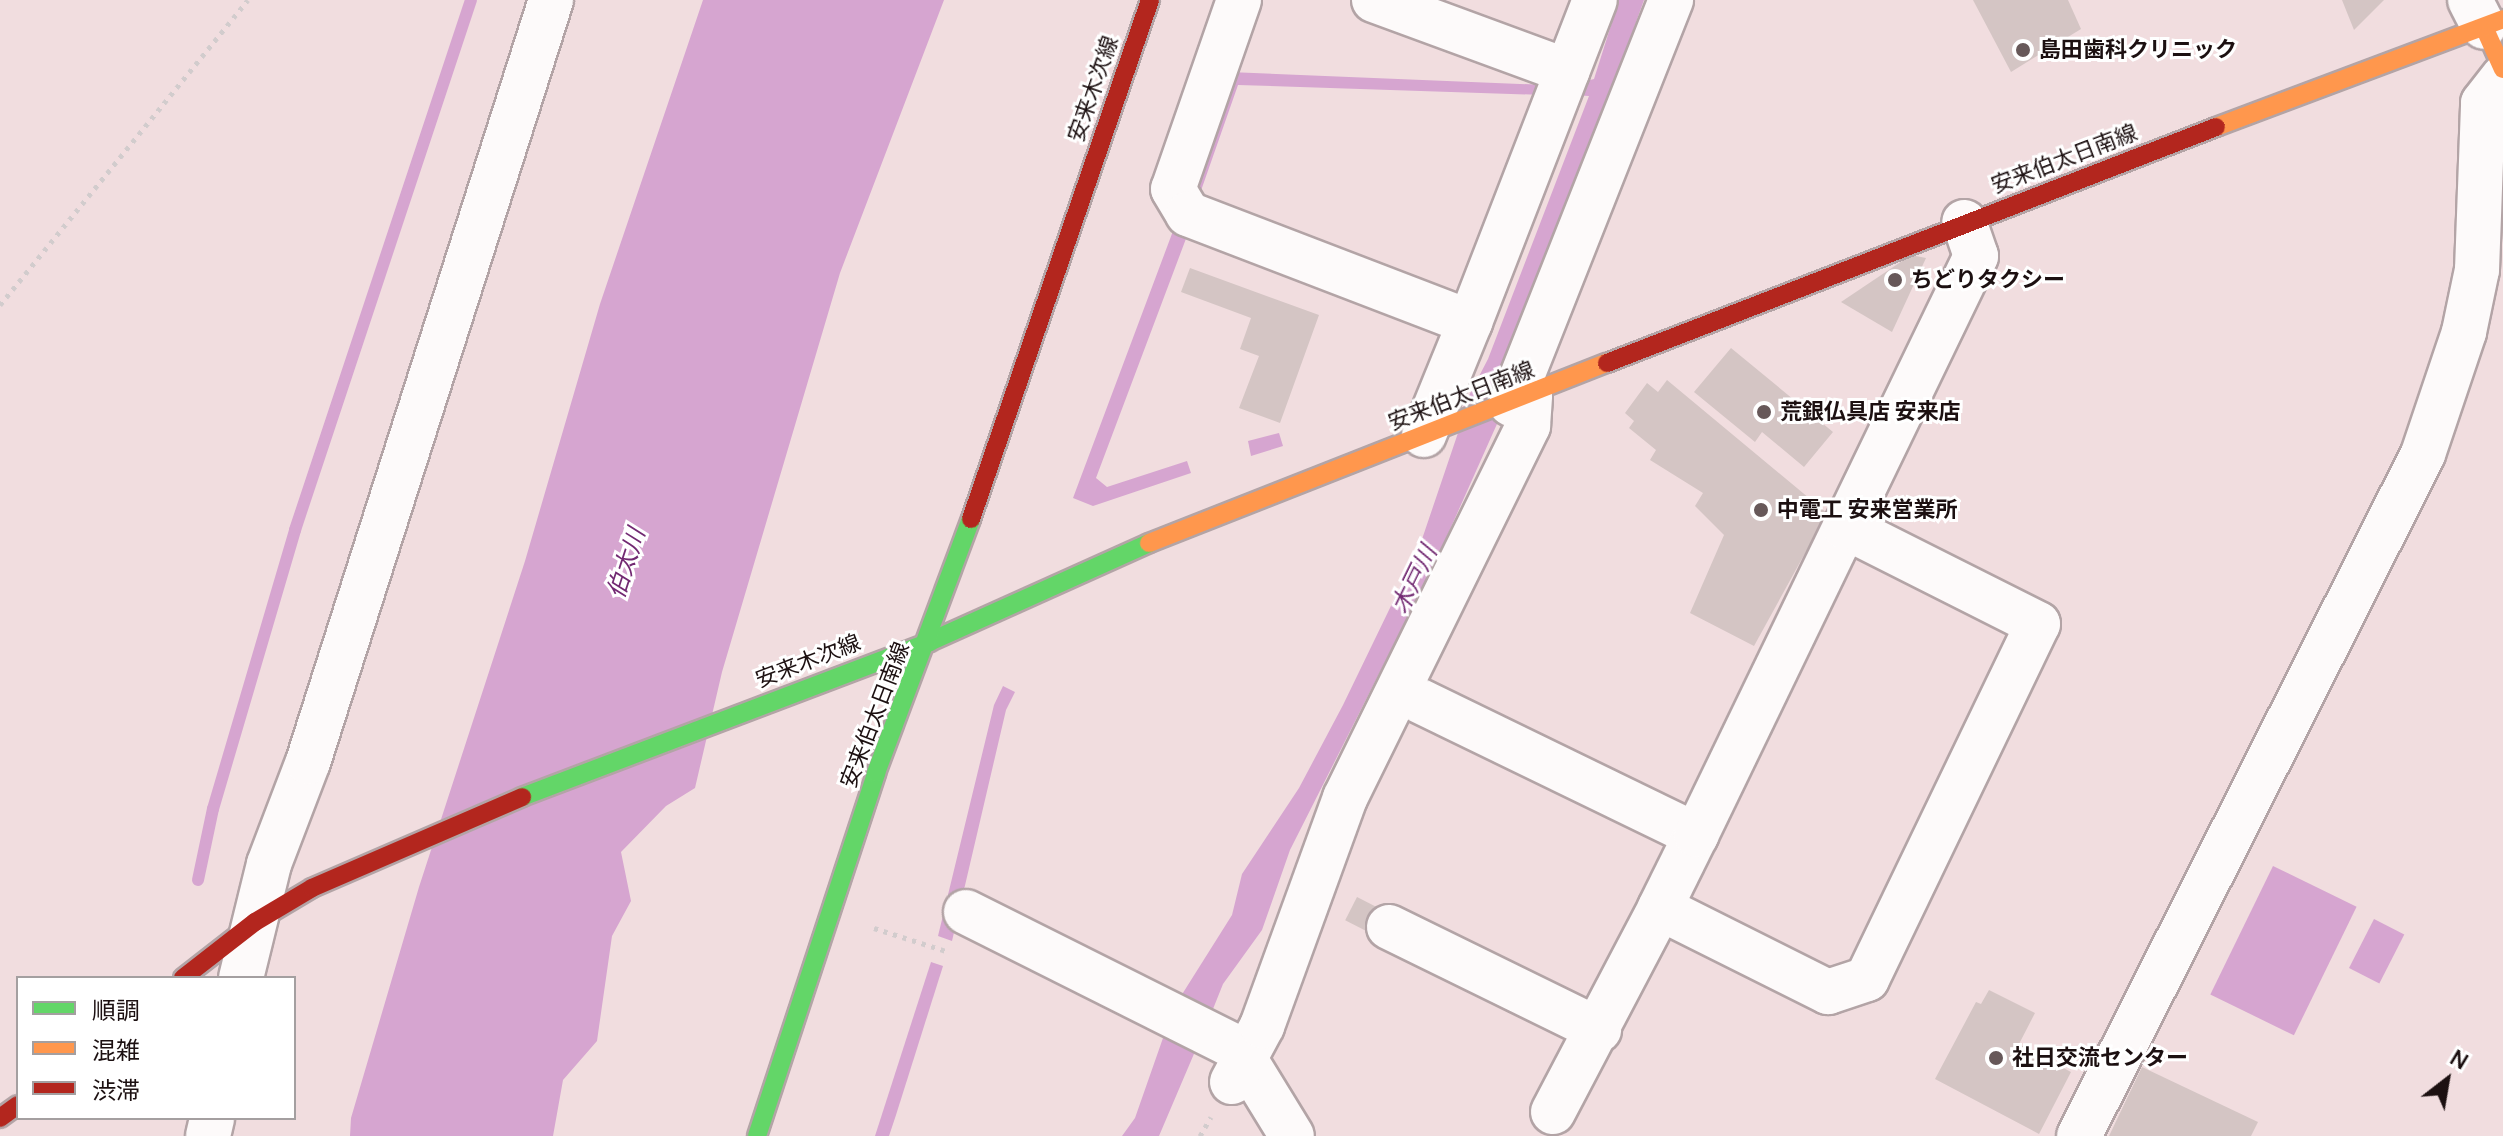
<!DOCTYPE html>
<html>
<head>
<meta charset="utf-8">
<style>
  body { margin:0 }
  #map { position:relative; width:2503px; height:1136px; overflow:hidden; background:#f1dddf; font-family:Manrope,"Noto Sans JP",sans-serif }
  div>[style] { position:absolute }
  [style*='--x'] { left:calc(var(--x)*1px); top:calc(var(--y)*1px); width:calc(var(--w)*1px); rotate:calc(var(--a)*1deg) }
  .water>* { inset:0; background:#d6a5d0; transform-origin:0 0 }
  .stream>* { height:12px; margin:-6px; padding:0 6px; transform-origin:6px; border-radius:6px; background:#d6a5d0 }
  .building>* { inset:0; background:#d4c5c4; transform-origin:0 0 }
  .path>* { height:5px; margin-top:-2.5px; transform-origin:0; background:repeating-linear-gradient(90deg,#d2cccd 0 4px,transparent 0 10px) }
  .roads { filter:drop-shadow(2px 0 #b3a4a6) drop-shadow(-2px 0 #b3a4a6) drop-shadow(0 2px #b3a4a6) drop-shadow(0 -2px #b3a4a6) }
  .street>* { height:44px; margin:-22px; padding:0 22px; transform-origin:22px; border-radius:22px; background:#fdfafa }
  .fast>* { height:18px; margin:-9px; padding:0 9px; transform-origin:9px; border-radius:9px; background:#63d668 }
  .slow>* { height:18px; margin:-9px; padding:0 9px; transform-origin:9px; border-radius:9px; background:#ff974d }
  .jam>* { height:18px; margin:-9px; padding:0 9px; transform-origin:9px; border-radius:9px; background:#b3261e }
  .dots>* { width:22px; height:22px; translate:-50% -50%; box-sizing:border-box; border:4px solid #fff; border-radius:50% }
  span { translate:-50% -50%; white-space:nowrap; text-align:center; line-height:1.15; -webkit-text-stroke:6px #fff; paint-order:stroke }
  .poi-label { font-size:22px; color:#1c1011; font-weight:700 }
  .left { translate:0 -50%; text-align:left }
  .street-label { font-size:22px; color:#1c1011 }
  .water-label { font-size:24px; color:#722972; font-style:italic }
  .legend { position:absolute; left:16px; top:976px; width:280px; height:144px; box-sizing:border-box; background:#fff; border:2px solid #a49fa0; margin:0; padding:10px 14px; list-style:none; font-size:24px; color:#1c1011 }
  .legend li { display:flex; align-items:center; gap:16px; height:40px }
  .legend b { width:40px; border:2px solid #a49fa0 }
  .north { position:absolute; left:2407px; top:1040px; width:80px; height:80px; -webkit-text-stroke:6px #fff; paint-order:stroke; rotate:31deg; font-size:22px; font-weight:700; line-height:32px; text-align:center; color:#1c1011 }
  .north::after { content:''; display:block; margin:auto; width:28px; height:36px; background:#1c1011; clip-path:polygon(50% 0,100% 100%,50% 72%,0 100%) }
</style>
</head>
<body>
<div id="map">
  <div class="water">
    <div style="clip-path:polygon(703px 0,944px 0,840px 273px,722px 672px,695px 788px,666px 806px,621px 852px,631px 901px,612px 936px,597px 1041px,563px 1080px,553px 1136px,350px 1136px,351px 1118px,419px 887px,525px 561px,600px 304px)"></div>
    <div style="clip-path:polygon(1619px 0,1644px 0,1503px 392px,1462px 409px,1488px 359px,1589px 96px,1571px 95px,1575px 84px,1594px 79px)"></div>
    <div style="clip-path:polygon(1229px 72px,1547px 85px,1544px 95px,1238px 85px,1197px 202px,1187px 191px)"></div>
    <div style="clip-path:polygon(1176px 223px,1190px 228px,1096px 478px,1107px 487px,1187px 461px,1191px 473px,1093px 506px,1073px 498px)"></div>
    <div style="clip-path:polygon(1501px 415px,1435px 563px,1290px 850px,1262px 930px,1223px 984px,1205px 1029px,1181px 996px,1232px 915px,1242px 874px,1299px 788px,1343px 705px,1419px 548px,1459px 430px)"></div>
    <div style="clip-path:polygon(1279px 433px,1283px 446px,1251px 456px,1248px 441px)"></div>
    <div style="clip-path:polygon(1003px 686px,1015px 692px,1006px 710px,952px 941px,938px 936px,994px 705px)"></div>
    <div style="left:2273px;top:866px;width:93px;height:143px;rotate:26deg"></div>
    <div style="left:2374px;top:919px;width:34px;height:55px;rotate:27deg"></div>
    <div style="clip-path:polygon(931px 962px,943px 966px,896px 1115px,889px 1136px,875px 1136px)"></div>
    <div style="clip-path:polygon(1175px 1023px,1202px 1035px,1159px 1136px,1122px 1136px,1135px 1118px,1163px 1038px)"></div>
  </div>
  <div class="stream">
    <div style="--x:198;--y:880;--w:73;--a:-78.1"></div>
    <div style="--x:213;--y:809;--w:291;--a:-73.6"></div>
    <div style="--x:295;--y:530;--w:558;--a:-71.63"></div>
  </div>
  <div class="building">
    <div style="clip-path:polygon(1973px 0,2068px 0,2081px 29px,2011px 72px)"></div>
    <div style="clip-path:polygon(2342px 0,2384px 0,2354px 30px)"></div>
    <div style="clip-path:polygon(1911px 255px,1926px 258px,1892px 332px,1841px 302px)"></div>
    <div style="clip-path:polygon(1190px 268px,1319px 315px,1280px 423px,1239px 408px,1259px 356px,1240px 349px,1251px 318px,1181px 292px)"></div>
    <div style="clip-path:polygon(1731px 348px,1833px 432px,1804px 467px,1762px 432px,1755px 442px,1694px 392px)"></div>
    <div style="clip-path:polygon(1667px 380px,1827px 513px,1754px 646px,1690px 613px,1724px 535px,1695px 506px,1703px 493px,1650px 460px,1656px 450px,1629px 428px,1634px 421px,1625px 413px,1647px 383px,1658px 392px)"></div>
    <div style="left:1357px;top:897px;width:28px;height:26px;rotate:27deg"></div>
    <div style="clip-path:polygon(1989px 990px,2035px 1013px,2019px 1044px,2071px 1072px,2039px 1134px,1935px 1079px,1976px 1002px,1981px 1004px)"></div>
    <div style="clip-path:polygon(2142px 1067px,2258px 1122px,2251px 1136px,2109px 1136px)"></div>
  </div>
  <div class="path">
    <div style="--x:0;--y:305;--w:393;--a:-50.9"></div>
    <div style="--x:874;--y:928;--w:76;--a:17.7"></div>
    <div style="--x:1200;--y:1136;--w:22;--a:-60"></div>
  </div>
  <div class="roads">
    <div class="street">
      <div style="--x:1239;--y:0;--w:200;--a:109.2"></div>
      <div style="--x:1173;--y:189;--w:29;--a:59"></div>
      <div style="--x:1188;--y:214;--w:302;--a:21"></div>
      <div style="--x:1470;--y:322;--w:122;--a:112.2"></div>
      <div style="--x:1374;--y:0;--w:206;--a:20.2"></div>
      <div style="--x:2470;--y:0;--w:30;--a:63"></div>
      <div style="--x:1470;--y:322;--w:345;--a:-68.8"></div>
      <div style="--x:1511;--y:404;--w:435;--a:-68.4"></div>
      <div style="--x:1420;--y:701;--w:307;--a:25.9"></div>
      <div style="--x:1696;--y:835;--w:81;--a:116.3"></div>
      <div style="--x:1696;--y:835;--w:342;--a:-64.2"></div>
      <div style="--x:966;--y:912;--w:304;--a:26.6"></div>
      <div style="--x:1238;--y:1048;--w:103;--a:58.5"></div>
      <div style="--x:1389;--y:927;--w:234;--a:26.1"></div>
      <div style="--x:241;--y:978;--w:117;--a:-76.2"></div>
      <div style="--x:269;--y:864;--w:109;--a:-69.1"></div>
      <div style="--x:308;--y:762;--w:800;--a:-72.31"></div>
      <div style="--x:1232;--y:1082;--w:64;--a:-61.8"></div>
      <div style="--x:1262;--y:1026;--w:243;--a:-70"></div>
      <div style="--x:1345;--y:798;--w:415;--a:-63.8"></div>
      <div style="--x:1528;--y:426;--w:30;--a:-86"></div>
      <div style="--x:1553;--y:1112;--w:230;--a:-62.3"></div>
      <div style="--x:1660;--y:908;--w:188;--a:26.6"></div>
      <div style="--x:1828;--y:992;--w:41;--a:-18.4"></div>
      <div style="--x:1867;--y:979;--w:394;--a:-64.3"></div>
      <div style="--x:2038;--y:624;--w:216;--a:-153.3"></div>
      <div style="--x:1845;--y:527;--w:301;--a:-64.2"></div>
      <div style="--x:1976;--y:256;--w:36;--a:-109"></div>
      <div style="--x:208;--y:1136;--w:18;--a:-77"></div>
      <div style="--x:2079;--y:1136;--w:764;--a:-63.23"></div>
      <div style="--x:2423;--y:454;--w:129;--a:-71.4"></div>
      <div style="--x:2464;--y:332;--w:63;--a:-78.2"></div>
      <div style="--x:2477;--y:270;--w:167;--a:-87.9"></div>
      <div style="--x:2483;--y:103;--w:33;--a:-52"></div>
    </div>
    <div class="fast">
      <div style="--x:522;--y:797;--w:436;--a:-20.8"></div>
      <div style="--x:929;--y:642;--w:241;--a:-24.2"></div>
      <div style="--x:757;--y:1136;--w:382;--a:-71.8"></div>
      <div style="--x:876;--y:773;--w:271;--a:-69.5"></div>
    </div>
    <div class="slow">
      <div style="--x:2484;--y:27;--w:46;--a:65.7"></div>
      <div style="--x:2216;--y:127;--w:307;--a:-20.6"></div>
      <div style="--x:1149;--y:543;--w:492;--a:-21.5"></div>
    </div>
    <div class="jam">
      <div style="--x:1607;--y:363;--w:653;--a:-21.18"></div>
      <div style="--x:971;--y:519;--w:549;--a:-70.97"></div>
      <div style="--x:183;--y:978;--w:91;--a:-37.9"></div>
      <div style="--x:255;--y:922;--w:66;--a:-30.8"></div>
      <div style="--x:312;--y:888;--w:229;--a:-23.4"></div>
      <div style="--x:0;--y:1118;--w:22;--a:-36"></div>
    </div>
  </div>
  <div class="dots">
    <div style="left:2023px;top:50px;background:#675859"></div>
    <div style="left:1895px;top:280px;background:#675859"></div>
    <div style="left:1764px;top:412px;background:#675859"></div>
    <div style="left:1761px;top:510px;background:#675859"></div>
    <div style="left:1996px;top:1058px;background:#675859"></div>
  </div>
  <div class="poi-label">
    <span class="left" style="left:2039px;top:50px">島田歯科クリニック</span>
    <span class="left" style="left:1911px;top:280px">ちどりタクシー</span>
    <span class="left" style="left:1780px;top:412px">荒銀仏具店 安来店</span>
    <span class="left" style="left:1777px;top:510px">中電工 安来営業所</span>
    <span class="left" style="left:2012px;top:1058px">社日交流センター</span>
  </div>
  <div class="street-label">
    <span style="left:1093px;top:89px;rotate:-71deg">安来木次線</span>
    <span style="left:2064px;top:159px;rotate:-21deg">安来伯太日南線</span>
    <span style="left:1461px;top:396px;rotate:-21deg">安来伯太日南線</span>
    <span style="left:808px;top:661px;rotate:-21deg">安来木次線</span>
    <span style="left:875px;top:715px;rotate:-69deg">安来伯太日南線</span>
  </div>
  <div class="water-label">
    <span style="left:625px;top:563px;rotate:-72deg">伯太川</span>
    <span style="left:1413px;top:579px;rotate:-64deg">木戸川</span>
  </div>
  <ul class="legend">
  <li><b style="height:10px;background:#63d668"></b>順調</li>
  <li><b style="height:10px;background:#ff974d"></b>混雑</li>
  <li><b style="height:10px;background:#b3261e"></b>渋滞</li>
  </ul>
  <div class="north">N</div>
</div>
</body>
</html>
